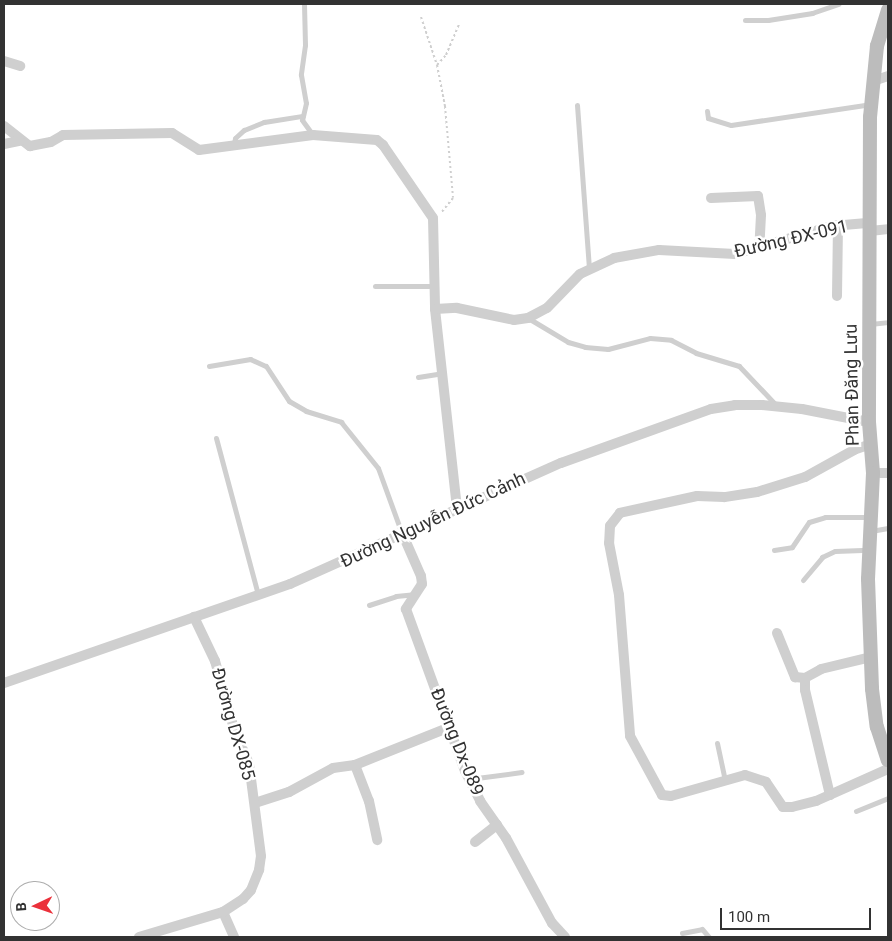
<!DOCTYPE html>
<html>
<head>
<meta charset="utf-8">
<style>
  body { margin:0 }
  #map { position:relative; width:892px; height:941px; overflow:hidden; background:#fff; font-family:Roboto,sans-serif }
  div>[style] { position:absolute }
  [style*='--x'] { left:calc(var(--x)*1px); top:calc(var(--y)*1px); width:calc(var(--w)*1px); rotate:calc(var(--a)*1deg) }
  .path>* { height:2px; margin-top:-1px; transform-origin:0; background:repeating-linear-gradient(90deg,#cfcfcf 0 2.5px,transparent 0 5px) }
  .lane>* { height:5px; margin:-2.5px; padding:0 2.5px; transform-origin:2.5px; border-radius:2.5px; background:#cfcfcf }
  .street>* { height:10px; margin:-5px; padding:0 5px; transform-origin:5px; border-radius:5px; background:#cfcfcf }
  .secondary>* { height:14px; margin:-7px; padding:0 7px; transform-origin:7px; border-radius:7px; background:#bcbcbc }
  span { translate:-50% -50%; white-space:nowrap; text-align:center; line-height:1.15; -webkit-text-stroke:5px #fff; paint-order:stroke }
  .street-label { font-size:18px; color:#323232 }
  .frame { position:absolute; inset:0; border:5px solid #323232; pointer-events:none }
  .north { position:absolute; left:10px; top:881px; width:50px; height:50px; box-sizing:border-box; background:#fff; border:1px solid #adadad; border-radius:50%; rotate:267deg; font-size:14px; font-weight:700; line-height:20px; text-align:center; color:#323232 }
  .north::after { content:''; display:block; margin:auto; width:18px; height:22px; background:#eb313b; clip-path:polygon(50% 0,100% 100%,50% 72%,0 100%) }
  .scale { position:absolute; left:720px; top:908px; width:151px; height:22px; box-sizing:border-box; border:2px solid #323232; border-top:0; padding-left:6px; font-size:15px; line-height:18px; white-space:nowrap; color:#323232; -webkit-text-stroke:4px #fff; paint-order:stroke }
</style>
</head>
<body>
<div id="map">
  <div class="path">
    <div style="--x:421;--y:17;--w:51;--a:71.6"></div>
    <div style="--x:437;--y:65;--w:42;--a:79"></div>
    <div style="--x:445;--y:106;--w:92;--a:85"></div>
    <div style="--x:453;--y:198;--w:19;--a:129"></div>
    <div style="--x:437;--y:65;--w:13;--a:-48"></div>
    <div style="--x:446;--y:55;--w:33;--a:-67"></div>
  </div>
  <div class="lane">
    <div style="--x:304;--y:4;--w:41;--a:88.6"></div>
    <div style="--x:305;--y:45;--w:30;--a:98"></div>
    <div style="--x:301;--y:75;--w:28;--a:80"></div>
    <div style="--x:306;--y:103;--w:17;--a:103"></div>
    <div style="--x:302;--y:120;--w:17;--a:54"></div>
    <div style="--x:745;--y:20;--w:23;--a:0"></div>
    <div style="--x:768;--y:20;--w:45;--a:-9"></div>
    <div style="--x:812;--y:13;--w:28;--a:-19"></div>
    <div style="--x:577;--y:105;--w:164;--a:85.8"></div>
    <div style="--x:707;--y:111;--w:7;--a:82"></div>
    <div style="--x:708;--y:118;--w:24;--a:17"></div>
    <div style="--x:731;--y:125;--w:142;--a:-8.5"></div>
    <div style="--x:233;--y:147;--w:9;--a:-77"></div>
    <div style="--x:235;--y:138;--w:12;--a:-42"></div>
    <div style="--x:244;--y:130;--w:22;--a:-22"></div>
    <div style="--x:264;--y:122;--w:39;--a:-9"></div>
    <div style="--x:375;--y:286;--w:58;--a:0"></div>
    <div style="--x:528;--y:318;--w:47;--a:31"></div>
    <div style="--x:568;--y:342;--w:18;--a:16"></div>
    <div style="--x:585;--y:347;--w:23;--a:5"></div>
    <div style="--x:608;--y:349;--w:43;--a:-14.7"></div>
    <div style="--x:650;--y:338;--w:21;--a:5"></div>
    <div style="--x:671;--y:340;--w:28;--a:27"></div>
    <div style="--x:696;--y:353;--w:45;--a:16.8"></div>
    <div style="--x:739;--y:366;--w:54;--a:46.5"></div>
    <div style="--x:870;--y:324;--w:18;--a:-6"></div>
    <div style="--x:209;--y:366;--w:42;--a:-9.7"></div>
    <div style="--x:250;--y:359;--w:17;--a:24"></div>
    <div style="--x:266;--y:366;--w:42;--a:56.7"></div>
    <div style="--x:289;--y:401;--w:20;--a:30"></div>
    <div style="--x:306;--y:411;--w:37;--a:17"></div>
    <div style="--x:341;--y:422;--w:59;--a:51.2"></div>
    <div style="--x:378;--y:468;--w:70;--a:70"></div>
    <div style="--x:418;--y:377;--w:24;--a:-9"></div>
    <div style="--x:216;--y:438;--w:163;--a:75"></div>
    <div style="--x:871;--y:531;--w:17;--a:-10"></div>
    <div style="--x:774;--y:550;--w:18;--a:-9"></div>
    <div style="--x:792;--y:547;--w:30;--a:-56"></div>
    <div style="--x:809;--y:522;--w:17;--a:-17"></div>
    <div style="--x:825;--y:517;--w:45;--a:0"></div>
    <div style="--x:803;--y:580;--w:30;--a:-50"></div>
    <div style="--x:822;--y:557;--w:14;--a:-25"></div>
    <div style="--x:835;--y:551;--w:34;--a:-2"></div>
    <div style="--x:369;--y:605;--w:28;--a:-18"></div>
    <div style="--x:396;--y:596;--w:20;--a:-6"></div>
    <div style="--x:717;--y:743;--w:38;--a:78"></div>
    <div style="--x:469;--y:779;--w:53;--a:-7.5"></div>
    <div style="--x:856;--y:811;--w:35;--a:-22"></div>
    <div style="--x:682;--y:933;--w:20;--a:-11"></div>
    <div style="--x:702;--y:929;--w:11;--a:49"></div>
  </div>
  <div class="street">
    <div style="--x:4;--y:61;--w:17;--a:17"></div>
    <div style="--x:873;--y:81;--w:16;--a:-18"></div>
    <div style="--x:4;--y:126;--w:33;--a:38"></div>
    <div style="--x:30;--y:146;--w:21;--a:-11"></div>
    <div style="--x:51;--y:142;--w:14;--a:-30"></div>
    <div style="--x:63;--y:135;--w:109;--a:-1.1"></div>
    <div style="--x:172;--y:133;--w:32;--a:32"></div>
    <div style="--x:199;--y:150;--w:115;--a:-7.5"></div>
    <div style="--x:313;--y:135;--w:64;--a:4.5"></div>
    <div style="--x:377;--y:140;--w:8;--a:40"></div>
    <div style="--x:383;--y:145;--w:88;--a:55.6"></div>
    <div style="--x:433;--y:218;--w:91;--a:88.7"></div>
    <div style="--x:435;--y:309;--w:201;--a:83.7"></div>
    <div style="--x:4;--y:144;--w:16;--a:-11"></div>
    <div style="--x:711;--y:198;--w:47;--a:-2.4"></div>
    <div style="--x:758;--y:196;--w:19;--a:81"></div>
    <div style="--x:761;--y:215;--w:33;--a:93"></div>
    <div style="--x:870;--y:231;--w:18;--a:-6"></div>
    <div style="--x:837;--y:296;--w:71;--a:-89.2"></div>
    <div style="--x:435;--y:309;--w:22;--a:-3"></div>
    <div style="--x:457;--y:308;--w:58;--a:11.9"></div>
    <div style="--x:514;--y:320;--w:14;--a:-8"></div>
    <div style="--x:528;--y:318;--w:21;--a:-28"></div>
    <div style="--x:547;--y:308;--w:47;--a:-45.9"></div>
    <div style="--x:580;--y:274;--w:38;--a:-25"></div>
    <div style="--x:614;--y:258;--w:46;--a:-10.1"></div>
    <div style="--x:659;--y:250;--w:76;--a:3"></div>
    <div style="--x:735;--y:254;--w:101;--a:-16.1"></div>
    <div style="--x:832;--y:226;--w:38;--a:-5"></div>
    <div style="--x:871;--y:444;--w:18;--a:161"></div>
    <div style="--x:854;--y:450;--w:56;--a:151.1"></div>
    <div style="--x:805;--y:477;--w:50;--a:162.6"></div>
    <div style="--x:757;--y:492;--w:33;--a:171"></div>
    <div style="--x:724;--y:497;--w:27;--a:-178"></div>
    <div style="--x:697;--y:496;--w:79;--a:167.6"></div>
    <div style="--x:620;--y:513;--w:16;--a:128"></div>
    <div style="--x:610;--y:526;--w:17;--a:93"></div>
    <div style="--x:609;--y:543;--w:53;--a:79.1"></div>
    <div style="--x:619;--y:595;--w:141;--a:85.5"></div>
    <div style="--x:630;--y:736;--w:67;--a:61.5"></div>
    <div style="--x:662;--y:795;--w:9;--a:6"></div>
    <div style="--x:671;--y:796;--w:77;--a:-15.8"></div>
    <div style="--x:745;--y:775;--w:22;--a:18"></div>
    <div style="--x:766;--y:782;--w:30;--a:56"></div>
    <div style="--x:783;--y:807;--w:9;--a:0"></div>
    <div style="--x:792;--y:807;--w:25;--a:-14"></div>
    <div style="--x:816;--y:801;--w:79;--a:-24"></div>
    <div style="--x:873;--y:473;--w:15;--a:0"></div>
    <div style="--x:403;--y:535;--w:45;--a:66.3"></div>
    <div style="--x:421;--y:576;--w:8;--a:83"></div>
    <div style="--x:422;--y:584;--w:30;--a:123"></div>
    <div style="--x:406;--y:609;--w:172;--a:70"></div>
    <div style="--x:465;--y:771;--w:34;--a:63"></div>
    <div style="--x:480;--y:801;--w:45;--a:54.9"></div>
    <div style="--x:506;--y:838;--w:97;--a:61.6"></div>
    <div style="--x:552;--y:923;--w:19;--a:47"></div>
    <div style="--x:777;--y:633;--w:48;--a:67.8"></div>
    <div style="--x:795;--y:677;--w:10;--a:6"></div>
    <div style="--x:805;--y:678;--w:18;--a:-29"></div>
    <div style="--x:821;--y:669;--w:51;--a:-13.5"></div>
    <div style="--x:805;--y:678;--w:12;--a:90"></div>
    <div style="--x:805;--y:690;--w:108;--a:76.6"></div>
    <div style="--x:4;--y:683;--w:303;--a:-19.1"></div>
    <div style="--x:290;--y:584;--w:297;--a:-24.1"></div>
    <div style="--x:561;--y:463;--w:159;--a:-19.8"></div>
    <div style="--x:711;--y:409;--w:24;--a:-9"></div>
    <div style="--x:735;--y:405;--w:27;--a:0"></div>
    <div style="--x:762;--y:405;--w:40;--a:5.7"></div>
    <div style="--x:802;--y:409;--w:68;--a:11"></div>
    <div style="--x:355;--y:765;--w:39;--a:69"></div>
    <div style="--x:369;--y:801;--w:40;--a:78"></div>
    <div style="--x:255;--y:803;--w:36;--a:-18"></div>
    <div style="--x:289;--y:792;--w:50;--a:-28.6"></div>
    <div style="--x:333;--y:768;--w:22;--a:-8"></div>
    <div style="--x:355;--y:765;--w:102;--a:-21.8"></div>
    <div style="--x:475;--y:842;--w:28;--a:-38"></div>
    <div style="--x:223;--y:912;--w:27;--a:66"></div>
    <div style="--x:139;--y:937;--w:88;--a:-16.6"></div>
    <div style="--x:223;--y:912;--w:24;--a:-33"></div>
    <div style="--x:243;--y:899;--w:12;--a:-48"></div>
    <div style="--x:251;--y:890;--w:22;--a:-68"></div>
    <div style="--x:259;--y:870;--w:14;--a:-82"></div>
    <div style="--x:261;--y:856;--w:93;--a:-97.4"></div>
    <div style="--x:249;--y:764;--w:38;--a:-113"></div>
    <div style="--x:234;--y:729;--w:71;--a:-105.6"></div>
    <div style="--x:215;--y:661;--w:49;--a:-115.5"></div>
  </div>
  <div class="secondary">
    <div style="--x:888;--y:10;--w:38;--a:107"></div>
    <div style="--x:877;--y:46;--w:71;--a:95.6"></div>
    <div style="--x:870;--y:117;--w:305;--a:90.2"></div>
    <div style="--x:869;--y:422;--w:51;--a:85.5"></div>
    <div style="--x:873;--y:473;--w:106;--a:92.7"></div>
    <div style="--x:868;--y:579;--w:110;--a:87.9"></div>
    <div style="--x:872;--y:689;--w:38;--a:83"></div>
    <div style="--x:877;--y:727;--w:35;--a:72"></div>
  </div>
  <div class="street-label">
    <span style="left:791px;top:239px;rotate:-13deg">Đường ĐX-091</span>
    <span style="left:852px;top:385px;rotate:-91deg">Phan Đăng Lưu</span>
    <span style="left:433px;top:520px;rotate:-25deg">Đường Nguyễn Đức Cảnh</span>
    <span style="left:233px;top:724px;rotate:74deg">Đường DX-085</span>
    <span style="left:457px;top:742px;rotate:68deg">Đường Dx-089</span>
  </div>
  <div class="frame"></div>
  <div class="north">B</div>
  <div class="scale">100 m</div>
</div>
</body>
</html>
